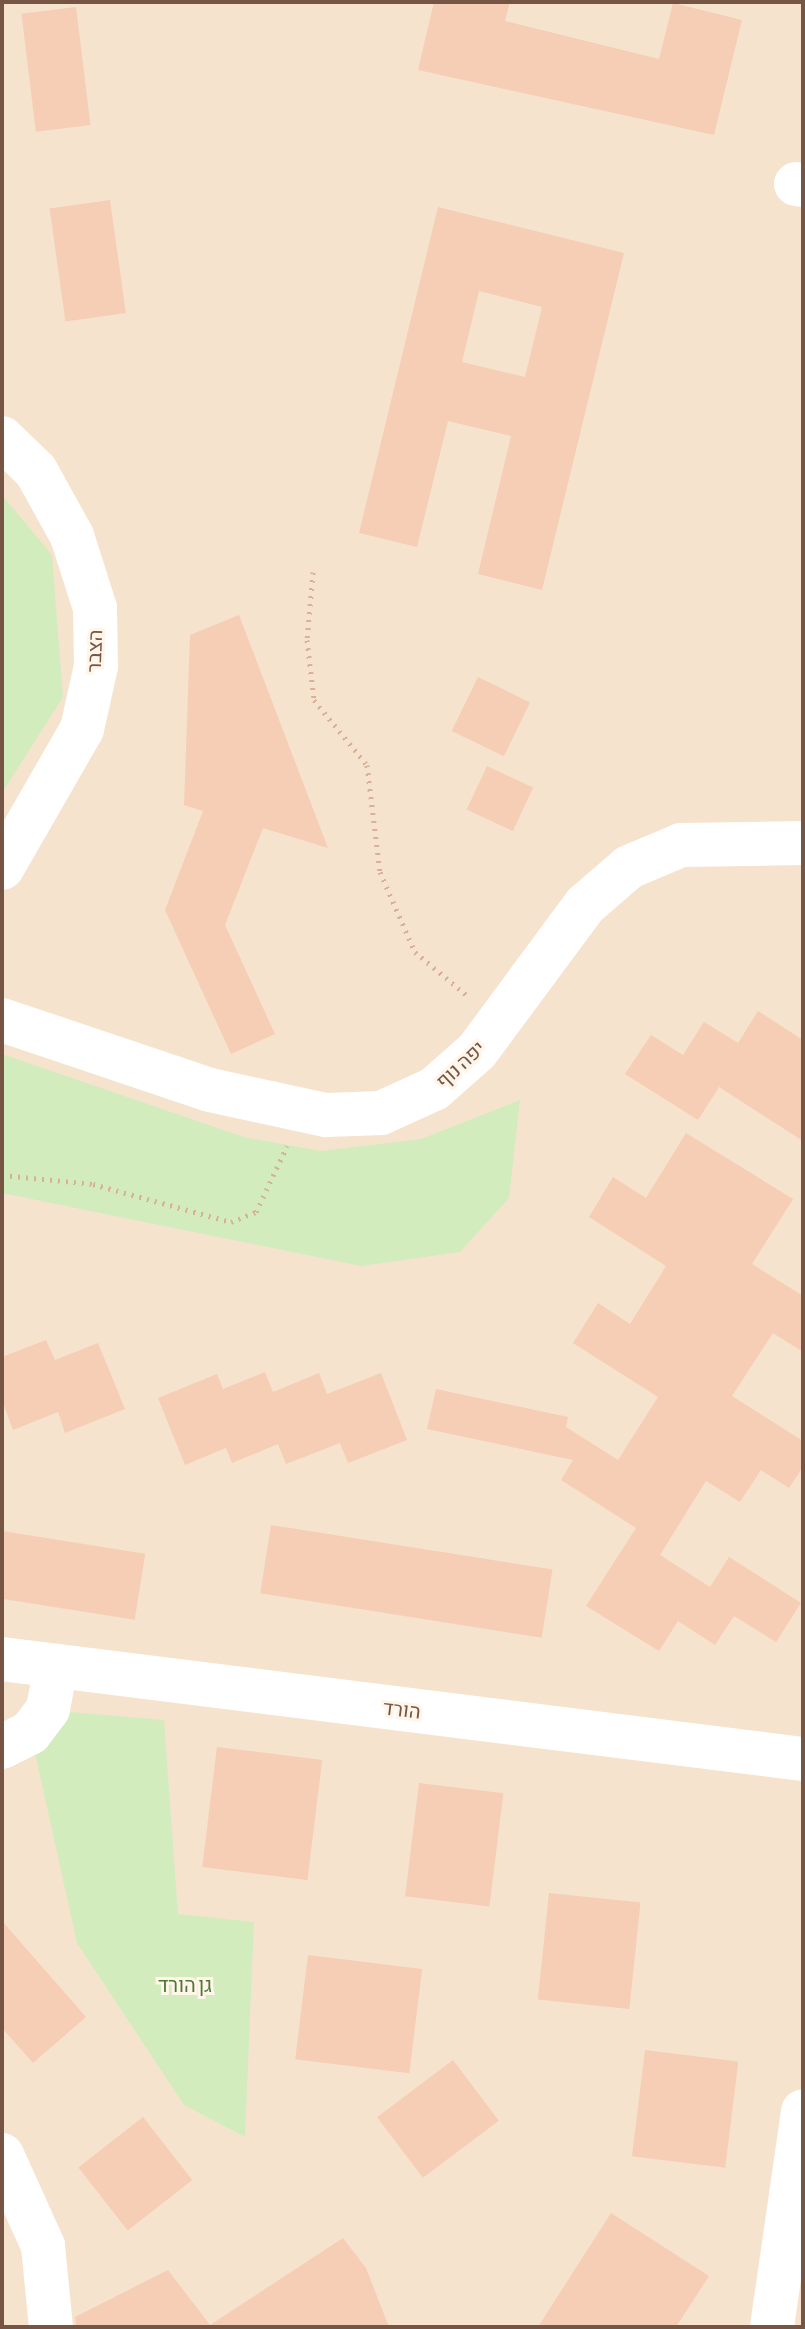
<!DOCTYPE html>
<html>
<head>
<meta charset="utf-8">
<style>
  body { margin:0 }
  #map { position:relative; width:805px; height:2329px; overflow:hidden; background:#fef1e0; font-family:"Asap Condensed",Heebo,sans-serif }
  div>[style] { position:absolute }
  [style*='--x'] { left:calc(var(--x)*1px); top:calc(var(--y)*1px); width:calc(var(--w)*1px); rotate:calc(var(--a)*1deg) }
  .residential>* { inset:0; background:#f6e3ce; transform-origin:0 0 }
  .green>* { inset:0; background:#d2ecbe }
  .building>* { inset:0; background:#f6cdb5; transform-origin:0 0 }
  .path>* { height:5px; margin-top:-2.5px; transform-origin:0; background:repeating-linear-gradient(90deg,#dab099 0 2px,transparent 0 8px) }
  .minor>* { height:44px; margin:-22px; padding:0 22px; transform-origin:22px; border-radius:22px; background:#fff }
  span { translate:-50% -50%; white-space:nowrap; text-align:center; line-height:1.15; -webkit-text-stroke:6px #fff5e8; paint-order:stroke }
  .street-label { font-size:20px; color:#775545 }
  .park-label { font-size:20px; color:#4e783a }
  .frame { position:absolute; inset:0; border:4px solid #775545; pointer-events:none }
</style>
</head>
<body>
<div id="map">
  <div class="residential">
    <div style="left:2px;top:2px;width:801px;height:2325px"></div>
  </div>
  <div class="green">
    <div style="clip-path:polygon(2px 495px,52px 555px,63px 697px,2px 793px)"></div>
    <div style="clip-path:polygon(2px 1054px,244px 1137px,321px 1151px,421px 1139px,520px 1100px,509px 1198px,460px 1252px,361px 1266px,2px 1193px)"></div>
    <div style="clip-path:polygon(25px 1708px,164px 1720px,178px 1914px,254px 1922px,245px 2137px,184px 2105px,77px 1943px)"></div>
  </div>
  <div class="building">
    <div style="clip-path:polygon(434px 2px,510px 2px,505px 21px,659px 59px,673px 3px,742px 20px,714px 135px,418px 70px)"></div>
    <div style="left:76px;top:7px;width:119px;height:55px;rotate:83deg"></div>
    <div style="left:110px;top:200px;width:114px;height:61px;rotate:82deg"></div>
    <div style="clip-path:polygon(evenodd,438px 207px,624px 253px,542px 590px,478px 574px,511px 436px,448px 421px,417px 547px,359px 533px,438px 207px,479px 291px,542px 307px,525px 377px,462px 362px,479px 291px)"></div>
    <div style="clip-path:polygon(239px 615px,328px 848px,263px 828px,225px 925px,275px 1034px,231px 1054px,165px 910px,203px 811px,184px 805px,190px 635px)"></div>
    <div style="left:478px;top:677px;width:58px;height:60px;rotate:26deg"></div>
    <div style="left:487px;top:766px;width:51px;height:48px;rotate:25deg"></div>
    <div style="clip-path:polygon(758px 1011px,803px 1040px,803px 1141px,719px 1087px,698px 1120px,625px 1074px,651px 1035px,683px 1055px,704px 1022px,738px 1043px)"></div>
    <div style="clip-path:polygon(686px 1133px,793px 1199px,752px 1264px,803px 1296px,803px 1352px,773px 1333px,732px 1396px,803px 1441px,803px 1467px,789px 1488px,761px 1470px,740px 1502px,706px 1481px,660px 1555px,710px 1587px,729px 1557px,801px 1603px,776px 1642px,734px 1616px,715px 1645px,678px 1621px,659px 1651px,586px 1606px,636px 1528px,561px 1480px,573px 1460px,427px 1429px,436px 1389px,568px 1417px,566px 1427px,618px 1460px,658px 1397px,573px 1343px,598px 1303px,630px 1324px,666px 1266px,589px 1217px,613px 1177px,646px 1198px)"></div>
    <div style="clip-path:polygon(46px 1340px,55px 1360px,98px 1343px,125px 1409px,65px 1433px,58px 1412px,13px 1430px,2px 1400px,2px 1357px)"></div>
    <div style="clip-path:polygon(265px 1372px,273px 1392px,319px 1373px,327px 1394px,381px 1373px,407px 1440px,348px 1463px,340px 1443px,286px 1464px,278px 1444px,232px 1463px,226px 1448px,185px 1465px,158px 1398px,217px 1374px,223px 1389px)"></div>
    <div style="left:271px;top:1525px;width:285px;height:69px;rotate:9deg"></div>
    <div style="left:2px;top:1531px;width:145px;height:67px;rotate:9deg"></div>
    <div style="left:217px;top:1747px;width:106px;height:121px;rotate:7deg"></div>
    <div style="left:419px;top:1783px;width:85px;height:114px;rotate:7deg"></div>
    <div style="left:549px;top:1893px;width:92px;height:107px;rotate:6deg"></div>
    <div style="clip-path:polygon(2px 1921px,86px 2017px,33px 2063px,2px 2028px)"></div>
    <div style="left:308px;top:1955px;width:115px;height:105px;rotate:7deg"></div>
    <div style="left:645px;top:2050px;width:94px;height:107px;rotate:7deg"></div>
    <div style="left:453px;top:2060px;width:76px;height:95px;rotate:53deg"></div>
    <div style="left:143px;top:2117px;width:80px;height:82px;rotate:52deg"></div>
    <div style="clip-path:polygon(611px 2213px,709px 2276px,676px 2327px,538px 2327px)"></div>
    <div style="clip-path:polygon(343px 2238px,366px 2268px,389px 2327px,76px 2327px,75px 2317px,168px 2270px,210px 2325px)"></div>
  </div>
  <div class="path">
    <div style="--x:313;--y:572;--w:68;--a:95"></div>
    <div style="--x:307;--y:640;--w:60;--a:83.3"></div>
    <div style="--x:314;--y:700;--w:84;--a:50.8"></div>
    <div style="--x:367;--y:765;--w:108;--a:83.1"></div>
    <div style="--x:380;--y:872;--w:87;--a:66.4"></div>
    <div style="--x:415;--y:952;--w:70;--a:39.8"></div>
    <div style="--x:2;--y:1175;--w:91;--a:5.6"></div>
    <div style="--x:93;--y:1184;--w:143;--a:15.4"></div>
    <div style="--x:231;--y:1222;--w:27;--a:-22"></div>
    <div style="--x:256;--y:1212;--w:73;--a:-64.8"></div>
  </div>
  <div class="minor">
    <div style="--x:796;--y:184;--w:7;--a:8"></div>
    <div style="--x:2;--y:438;--w:47;--a:44.1"></div>
    <div style="--x:36;--y:471;--w:74;--a:61"></div>
    <div style="--x:72;--y:536;--w:76;--a:72.3"></div>
    <div style="--x:95;--y:608;--w:58;--a:89"></div>
    <div style="--x:96;--y:666;--w:65;--a:102.5"></div>
    <div style="--x:82;--y:729;--w:160;--a:119.9"></div>
    <div style="--x:2;--y:1020;--w:219;--a:18.6"></div>
    <div style="--x:210;--y:1090;--w:119;--a:12.2"></div>
    <div style="--x:326;--y:1115;--w:55;--a:-2.1"></div>
    <div style="--x:381;--y:1113;--w:58;--a:-24.4"></div>
    <div style="--x:434;--y:1089;--w:57;--a:-41.5"></div>
    <div style="--x:477;--y:1051;--w:182;--a:-53.5"></div>
    <div style="--x:585;--y:905;--w:58;--a:-40.8"></div>
    <div style="--x:629;--y:867;--w:56;--a:-22.9"></div>
    <div style="--x:681;--y:845;--w:122;--a:-0.9"></div>
    <div style="--x:2;--y:1659;--w:807;--a:7.12"></div>
    <div style="--x:2;--y:1747;--w:31;--a:-27"></div>
    <div style="--x:30;--y:1733;--w:30;--a:-53"></div>
    <div style="--x:48;--y:1709;--w:44;--a:-79.5"></div>
    <div style="--x:2;--y:2155;--w:100;--a:65.7"></div>
    <div style="--x:43;--y:2246;--w:81;--a:84.4"></div>
    <div style="--x:772;--y:2327;--w:218;--a:-81.8"></div>
  </div>
  <div class="street-label">
    <span style="left:94px;top:651px;rotate:-88deg">הצבר</span>
    <span style="left:460px;top:1064px;rotate:-43deg">יפה נוף</span>
    <span style="left:402px;top:1709px;rotate:7deg">הורד</span>
  </div>
  <div class="park-label">
    <span style="left:185px;top:1984px">גן הורד</span>
  </div>
  <div class="frame"></div>
</div>
</body>
</html>
